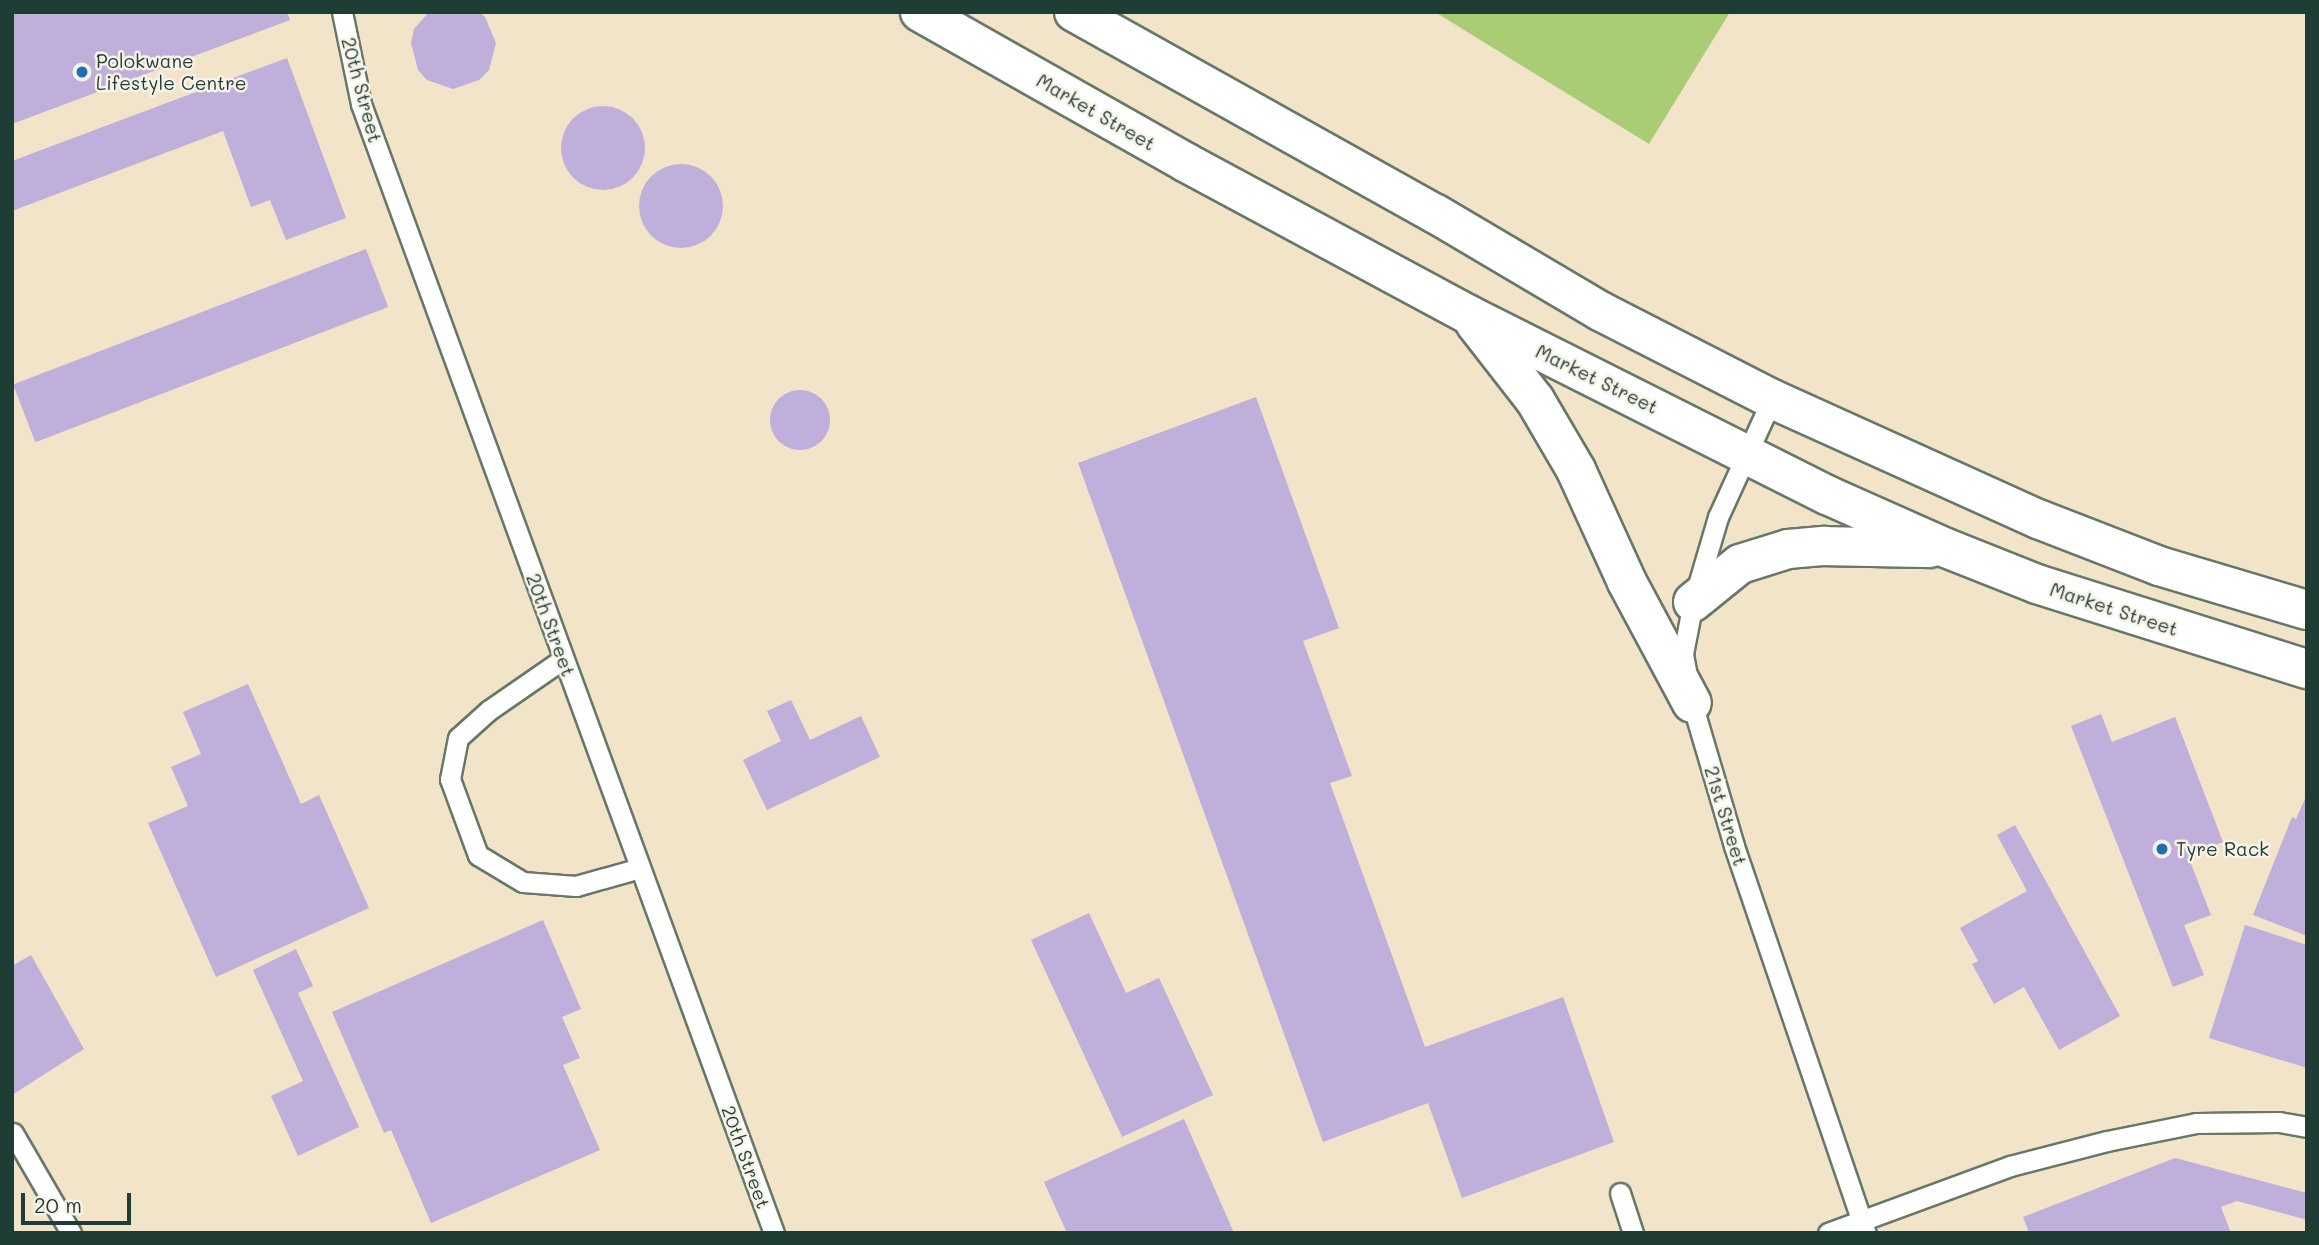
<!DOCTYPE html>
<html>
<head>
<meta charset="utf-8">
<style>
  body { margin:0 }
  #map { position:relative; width:2319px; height:1245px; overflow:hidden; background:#f1e4c9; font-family:Mali,sans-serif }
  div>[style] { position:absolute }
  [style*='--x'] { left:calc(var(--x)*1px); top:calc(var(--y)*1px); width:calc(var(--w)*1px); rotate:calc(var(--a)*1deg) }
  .green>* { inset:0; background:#aacc74 }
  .building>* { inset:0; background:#c0aedb; transform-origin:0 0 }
  .round { border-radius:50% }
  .roads { filter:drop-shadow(2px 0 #687768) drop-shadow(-2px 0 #687768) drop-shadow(0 2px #687768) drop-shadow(0 -2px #687768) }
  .service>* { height:19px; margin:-9.5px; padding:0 9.5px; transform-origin:9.5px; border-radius:9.5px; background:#fff }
  .secondary>* { height:38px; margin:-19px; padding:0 19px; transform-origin:19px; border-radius:19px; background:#fff }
  .dots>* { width:19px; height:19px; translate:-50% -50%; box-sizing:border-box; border:4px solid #f7f3e8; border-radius:50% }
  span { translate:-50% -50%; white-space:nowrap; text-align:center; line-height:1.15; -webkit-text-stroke:5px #f7f3e8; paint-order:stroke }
  .poi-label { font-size:19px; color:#1f3d34 }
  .left { translate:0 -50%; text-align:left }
  .street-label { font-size:19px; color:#1f3d34 }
  .frame { position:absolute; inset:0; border:14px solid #1f3d34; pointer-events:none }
  .scale { position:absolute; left:21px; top:1193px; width:110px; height:32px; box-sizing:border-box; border:4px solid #1f3d34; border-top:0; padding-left:9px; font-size:21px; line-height:24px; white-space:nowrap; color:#1f3d34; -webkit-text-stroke:5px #f7f3e8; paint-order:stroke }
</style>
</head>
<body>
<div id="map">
  <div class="green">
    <div style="clip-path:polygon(1435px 12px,1730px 12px,1649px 144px)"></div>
  </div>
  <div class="building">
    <div style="clip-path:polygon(12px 12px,287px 12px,290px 20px,12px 124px)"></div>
    <div style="clip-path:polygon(429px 12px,479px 12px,485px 17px,496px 43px,489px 70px,479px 80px,453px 89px,427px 80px,418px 70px,411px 43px,414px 29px)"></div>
    <div style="clip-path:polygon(287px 58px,346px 218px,286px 240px,270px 200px,251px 207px,223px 131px,12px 211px,12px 161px)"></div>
    <div class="round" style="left:561px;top:106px;width:84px;height:84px"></div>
    <div class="round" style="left:639px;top:164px;width:84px;height:84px"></div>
    <div style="left:366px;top:249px;width:62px;height:378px;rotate:69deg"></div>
    <div class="round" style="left:770px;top:390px;width:60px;height:60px"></div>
    <div style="clip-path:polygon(1256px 397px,1339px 628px,1303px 641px,1352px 776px,1330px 783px,1425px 1047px,1563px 997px,1614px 1142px,1462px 1198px,1428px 1103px,1323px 1142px,1078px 463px)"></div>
    <div style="clip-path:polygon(248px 684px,301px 804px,319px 795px,369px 908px,216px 977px,148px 823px,188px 806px,171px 767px,201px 754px,183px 712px)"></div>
    <div style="clip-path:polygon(791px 700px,810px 740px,861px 716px,880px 757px,767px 810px,743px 760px,781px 741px,767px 711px)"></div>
    <div style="clip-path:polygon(2101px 714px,2112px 742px,2175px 717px,2223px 842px,2188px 856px,2211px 915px,2184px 925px,2204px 975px,2173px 987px,2071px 726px)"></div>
    <div style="clip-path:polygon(2307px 794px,2307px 936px,2253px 915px,2292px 817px,2296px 819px)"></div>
    <div style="clip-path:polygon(2015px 825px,2120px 1016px,2059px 1050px,2024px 987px,1994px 1004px,1972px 964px,1978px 961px,1960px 928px,2027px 891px,1997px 835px)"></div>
    <div style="clip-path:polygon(1089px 913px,1126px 993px,1159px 978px,1213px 1095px,1122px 1137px,1031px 940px)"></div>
    <div style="clip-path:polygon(543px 920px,581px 1009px,562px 1017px,580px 1058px,563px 1065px,600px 1150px,431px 1223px,391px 1130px,384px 1133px,332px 1012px)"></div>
    <div style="clip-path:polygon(2245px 925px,2307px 945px,2307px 1068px,2209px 1038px)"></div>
    <div style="clip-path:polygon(296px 949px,313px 986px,298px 993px,359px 1127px,298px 1156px,271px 1096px,303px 1081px,253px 970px)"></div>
    <div style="clip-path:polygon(31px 955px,84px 1049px,12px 1095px,12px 966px)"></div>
    <div style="clip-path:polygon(1184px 1119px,1234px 1233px,1067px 1233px,1044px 1182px)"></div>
    <div style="clip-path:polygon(2175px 1158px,2307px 1193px,2307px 1220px,2237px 1201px,2221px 1207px,2231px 1233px,2029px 1233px,2023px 1217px)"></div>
  </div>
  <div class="roads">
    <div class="service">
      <div style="--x:342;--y:12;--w:94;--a:78.3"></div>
      <div style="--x:361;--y:104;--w:1202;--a:69.91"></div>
      <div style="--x:1772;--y:399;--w:130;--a:114.6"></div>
      <div style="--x:1718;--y:517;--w:89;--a:106.4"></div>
      <div style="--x:1693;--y:602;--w:53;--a:100.9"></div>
      <div style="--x:1683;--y:654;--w:50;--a:79.6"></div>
      <div style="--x:1692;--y:703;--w:149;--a:73.6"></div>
      <div style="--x:1734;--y:846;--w:409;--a:71.2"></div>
      <div style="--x:563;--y:659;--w:91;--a:145.3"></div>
      <div style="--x:488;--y:711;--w:40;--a:138"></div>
      <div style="--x:458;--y:738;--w:42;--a:101"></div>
      <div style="--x:450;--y:779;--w:81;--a:69.8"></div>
      <div style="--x:478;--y:855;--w:52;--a:31"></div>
      <div style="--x:523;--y:882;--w:53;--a:4.3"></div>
      <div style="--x:576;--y:886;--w:66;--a:-15.7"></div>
      <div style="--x:13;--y:1133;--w:116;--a:59.9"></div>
      <div style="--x:1620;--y:1193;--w:42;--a:72"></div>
      <div style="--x:1828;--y:1233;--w:194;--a:-20.2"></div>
      <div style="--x:2010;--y:1166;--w:100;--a:-14.5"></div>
      <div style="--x:2107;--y:1141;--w:91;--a:-11.4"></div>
      <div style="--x:2196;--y:1123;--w:83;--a:-0.7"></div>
      <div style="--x:2279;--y:1122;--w:28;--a:10"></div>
    </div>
    <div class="secondary">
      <div style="--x:920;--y:12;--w:305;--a:29.5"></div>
      <div style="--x:1185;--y:162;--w:323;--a:28.3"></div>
      <div style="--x:1469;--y:315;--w:401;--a:26.7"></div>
      <div style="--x:1827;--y:495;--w:130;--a:24"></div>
      <div style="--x:1946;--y:548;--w:98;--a:21.6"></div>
      <div style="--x:2037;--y:584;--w:283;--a:17.5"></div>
      <div style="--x:1074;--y:12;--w:415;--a:29.2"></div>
      <div style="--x:1436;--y:214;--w:191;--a:30.6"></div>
      <div style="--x:1600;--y:311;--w:193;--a:27.1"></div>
      <div style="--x:1772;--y:399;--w:292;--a:24.3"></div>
      <div style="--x:2038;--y:519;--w:130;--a:21.2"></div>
      <div style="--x:2159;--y:566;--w:154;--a:16.6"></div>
      <div style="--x:1475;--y:323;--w:98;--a:52.1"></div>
      <div style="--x:1535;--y:400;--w:81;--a:59.6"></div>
      <div style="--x:1576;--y:470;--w:123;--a:65.5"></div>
      <div style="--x:1627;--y:582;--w:137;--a:61.8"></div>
      <div style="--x:1693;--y:602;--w:60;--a:-39"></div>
      <div style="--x:1740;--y:564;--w:50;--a:-17.4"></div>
      <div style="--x:1788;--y:549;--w:37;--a:-5"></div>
      <div style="--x:1825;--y:546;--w:105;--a:1.1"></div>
    </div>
  </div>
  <div class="dots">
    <div style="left:82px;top:72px;background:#1f6fb2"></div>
    <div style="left:2162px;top:849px;background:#1f6fb2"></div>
  </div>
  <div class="poi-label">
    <span class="left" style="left:96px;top:72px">Polokwane<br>Lifestyle Centre</span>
    <span class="left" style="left:2176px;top:849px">Tyre Rack</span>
  </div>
  <div class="street-label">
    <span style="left:362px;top:90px;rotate:75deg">20th Street</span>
    <span style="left:1096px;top:112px;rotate:30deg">Market Street</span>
    <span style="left:1597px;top:379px;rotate:26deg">Market Street</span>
    <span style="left:2114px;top:609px;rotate:18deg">Market Street</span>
    <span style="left:551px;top:625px;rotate:70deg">20th Street</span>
    <span style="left:1726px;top:816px;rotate:73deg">21st Street</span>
    <span style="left:746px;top:1157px;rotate:70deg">20th Street</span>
  </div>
  <div class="frame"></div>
  <div class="scale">20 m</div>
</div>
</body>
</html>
